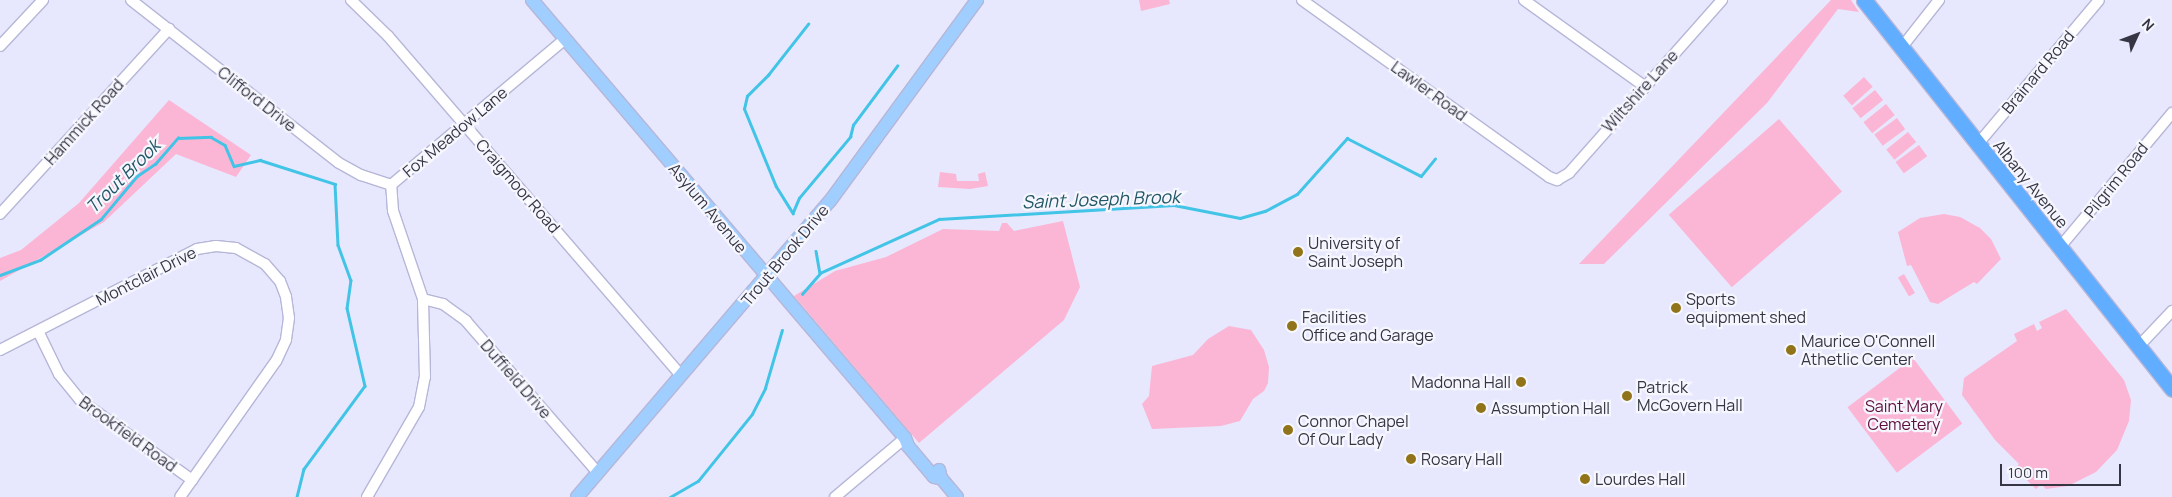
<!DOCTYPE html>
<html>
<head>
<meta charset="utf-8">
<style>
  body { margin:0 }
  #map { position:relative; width:2172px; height:497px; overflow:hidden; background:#e7e8fd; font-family:Manrope,sans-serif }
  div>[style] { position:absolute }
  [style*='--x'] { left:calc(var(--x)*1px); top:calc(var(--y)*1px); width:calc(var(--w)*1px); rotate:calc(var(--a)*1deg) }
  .green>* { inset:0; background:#fbb6d5; transform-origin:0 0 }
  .stream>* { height:2.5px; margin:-1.25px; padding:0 1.25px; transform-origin:1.25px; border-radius:1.25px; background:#42c4e6 }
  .roads { filter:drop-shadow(1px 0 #b6b6d8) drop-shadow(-1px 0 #b6b6d8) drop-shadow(0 1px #b6b6d8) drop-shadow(0 -1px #b6b6d8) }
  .minor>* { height:10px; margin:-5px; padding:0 5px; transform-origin:5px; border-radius:5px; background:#fff }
  .major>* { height:12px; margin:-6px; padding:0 6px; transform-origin:6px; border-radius:6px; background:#a0ceff }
  .highway>* { height:15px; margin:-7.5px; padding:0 7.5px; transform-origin:7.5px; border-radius:7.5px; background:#61adff }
  .dots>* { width:14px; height:14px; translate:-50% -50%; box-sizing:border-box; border:2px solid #f6f7fe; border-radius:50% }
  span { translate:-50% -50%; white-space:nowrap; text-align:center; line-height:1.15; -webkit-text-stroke:4.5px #f6f7fe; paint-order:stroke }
  .street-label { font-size:16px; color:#353543 }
  .poi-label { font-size:16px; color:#353543 }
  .left { translate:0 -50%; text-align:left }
  .right { translate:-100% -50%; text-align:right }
  .park-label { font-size:16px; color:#5d0e3c }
  .water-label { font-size:18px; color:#225766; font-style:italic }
  .north { position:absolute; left:2112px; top:10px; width:50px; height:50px; -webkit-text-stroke:4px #f6f7fe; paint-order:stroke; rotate:47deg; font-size:14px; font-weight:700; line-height:20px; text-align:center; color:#353543 }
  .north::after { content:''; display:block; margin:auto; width:18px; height:22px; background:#353543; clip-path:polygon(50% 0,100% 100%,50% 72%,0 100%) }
  .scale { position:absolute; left:2000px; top:464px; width:121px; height:22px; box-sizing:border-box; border:2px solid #353543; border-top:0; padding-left:6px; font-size:15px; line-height:18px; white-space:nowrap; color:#353543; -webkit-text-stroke:4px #f6f7fe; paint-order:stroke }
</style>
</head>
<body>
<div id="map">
  <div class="green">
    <div style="clip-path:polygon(1139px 0,1169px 0,1170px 4px,1141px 11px)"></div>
    <div style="clip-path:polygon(1831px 0,1851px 0,1859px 12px,1838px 9px,1767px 103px,1604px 264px,1579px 264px)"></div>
    <div style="left:1864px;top:77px;width:13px;height:28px;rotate:48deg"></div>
    <div style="left:1875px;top:90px;width:13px;height:29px;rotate:51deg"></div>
    <div style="clip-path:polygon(169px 100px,251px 155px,236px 177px,176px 154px,104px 222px,0 281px,0 258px,21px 250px,79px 203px)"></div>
    <div style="left:1886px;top:104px;width:14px;height:29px;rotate:51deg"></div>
    <div style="left:1897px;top:118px;width:14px;height:28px;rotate:54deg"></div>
    <div style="left:1779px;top:119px;width:96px;height:146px;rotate:49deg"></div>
    <div style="left:1908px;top:132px;width:13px;height:28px;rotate:51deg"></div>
    <div style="left:1919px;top:145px;width:14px;height:29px;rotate:54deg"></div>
    <div style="clip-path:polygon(940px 172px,956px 174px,957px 181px,979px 181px,978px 174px,985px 172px,988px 186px,970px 189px,938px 187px)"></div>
    <div style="clip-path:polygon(1944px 214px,1960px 217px,1980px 228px,1991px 239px,2001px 259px,1977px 284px,1974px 282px,1938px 304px,1930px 302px,1911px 265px,1907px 266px,1898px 232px,1920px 218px)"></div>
    <div style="clip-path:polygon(1063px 221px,1080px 287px,1064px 320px,919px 443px,794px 296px,835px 271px,886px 257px,943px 229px,999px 231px,1002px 223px,1007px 223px,1014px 231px)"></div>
    <div style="left:1904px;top:274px;width:22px;height:7px;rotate:60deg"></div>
    <div style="clip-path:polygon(2066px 309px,2124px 380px,2131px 400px,2129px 421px,2117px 450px,2096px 472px,2068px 486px,2046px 489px,2041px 484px,2036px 489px,2015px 469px,2019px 464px,1995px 440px,1962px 395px,1964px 378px,2017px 341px,2014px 334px,2034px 324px,2037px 331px,2042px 328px,2039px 322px)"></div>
    <div style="clip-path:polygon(1229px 326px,1251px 330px,1264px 350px,1269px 367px,1268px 383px,1264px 391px,1253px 399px,1240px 421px,1221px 426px,1152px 429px,1142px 404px,1149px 396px,1152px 366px,1193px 355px,1208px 339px)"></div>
    <div style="left:1913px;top:358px;width:82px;height:82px;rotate:53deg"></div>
  </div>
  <div class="stream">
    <div style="--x:793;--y:212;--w:15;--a:-67"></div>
    <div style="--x:799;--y:198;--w:80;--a:-50.1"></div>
    <div style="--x:850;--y:137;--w:12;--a:-76"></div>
    <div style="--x:853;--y:125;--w:74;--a:-53.3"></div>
    <div style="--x:793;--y:214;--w:32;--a:-122"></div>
    <div style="--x:776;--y:187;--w:84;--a:-112.3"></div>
    <div style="--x:744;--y:109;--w:13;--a:-77"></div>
    <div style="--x:747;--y:96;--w:30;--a:-45"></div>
    <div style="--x:768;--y:75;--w:65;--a:-51.9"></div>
    <div style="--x:816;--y:251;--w:22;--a:80"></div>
    <div style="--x:0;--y:275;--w:43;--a:-20.6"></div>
    <div style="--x:40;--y:260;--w:73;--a:-33.9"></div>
    <div style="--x:101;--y:219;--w:56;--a:-50.1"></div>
    <div style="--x:137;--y:176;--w:22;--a:-34"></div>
    <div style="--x:155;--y:164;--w:35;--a:-49"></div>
    <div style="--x:178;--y:138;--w:33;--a:-2"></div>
    <div style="--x:211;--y:137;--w:16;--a:30"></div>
    <div style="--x:225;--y:145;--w:23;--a:67"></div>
    <div style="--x:234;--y:166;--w:27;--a:-13"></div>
    <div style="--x:260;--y:160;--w:79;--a:17.7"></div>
    <div style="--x:335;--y:184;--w:61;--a:87.2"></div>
    <div style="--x:338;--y:245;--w:37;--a:70"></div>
    <div style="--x:351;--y:280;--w:28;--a:98"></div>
    <div style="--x:347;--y:308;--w:80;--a:77"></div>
    <div style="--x:365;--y:386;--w:103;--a:126.3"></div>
    <div style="--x:304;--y:469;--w:29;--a:104"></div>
    <div style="--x:802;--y:294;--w:28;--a:-49"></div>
    <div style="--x:820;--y:273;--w:131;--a:-24.4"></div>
    <div style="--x:939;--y:219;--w:235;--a:-3.4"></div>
    <div style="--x:1174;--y:205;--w:67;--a:11.1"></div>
    <div style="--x:1240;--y:218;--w:26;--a:-16"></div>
    <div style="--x:1265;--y:211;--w:36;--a:-28"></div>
    <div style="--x:1297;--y:194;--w:75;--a:-48.2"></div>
    <div style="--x:1347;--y:138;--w:83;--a:27.2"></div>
    <div style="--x:1421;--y:176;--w:22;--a:-51"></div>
    <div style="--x:670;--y:497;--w:32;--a:-30"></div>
    <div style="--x:698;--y:481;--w:86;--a:-51.1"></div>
    <div style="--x:752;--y:414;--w:29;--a:-63"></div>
    <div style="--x:765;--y:388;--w:60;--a:-73.7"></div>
  </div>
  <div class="roads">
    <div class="minor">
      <div style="--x:131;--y:0;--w:264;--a:38.1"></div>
      <div style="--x:339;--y:163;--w:25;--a:29"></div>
      <div style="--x:361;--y:175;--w:32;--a:18"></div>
      <div style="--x:351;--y:0;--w:52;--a:44.2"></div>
      <div style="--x:388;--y:36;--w:448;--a:49.2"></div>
      <div style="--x:1302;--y:0;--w:304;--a:35.6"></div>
      <div style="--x:1549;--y:177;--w:9;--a:21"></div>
      <div style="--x:1557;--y:180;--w:14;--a:-30"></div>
      <div style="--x:1569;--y:173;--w:231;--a:-48.5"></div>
      <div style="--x:1524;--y:0;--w:148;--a:35.6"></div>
      <div style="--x:0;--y:46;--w:63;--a:-46.9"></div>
      <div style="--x:1902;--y:47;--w:60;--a:-51.8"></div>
      <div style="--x:1977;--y:145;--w:189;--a:-49.9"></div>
      <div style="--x:391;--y:185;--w:227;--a:-40"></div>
      <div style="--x:0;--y:214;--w:251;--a:-47.6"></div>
      <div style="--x:2060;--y:247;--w:175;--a:-50.1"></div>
      <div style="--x:423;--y:299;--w:21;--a:14"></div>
      <div style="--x:443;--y:304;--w:29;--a:36"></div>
      <div style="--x:466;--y:321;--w:201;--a:49"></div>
      <div style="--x:38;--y:331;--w:48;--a:64"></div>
      <div style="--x:59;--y:374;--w:33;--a:51"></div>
      <div style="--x:80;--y:400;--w:138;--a:35.5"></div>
      <div style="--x:2138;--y:347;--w:50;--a:-46.6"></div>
      <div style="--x:0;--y:350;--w:221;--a:-27.1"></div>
      <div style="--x:197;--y:249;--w:19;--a:-9"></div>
      <div style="--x:216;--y:246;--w:20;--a:6"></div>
      <div style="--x:236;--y:248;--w:33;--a:29"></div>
      <div style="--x:265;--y:264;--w:23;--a:49"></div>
      <div style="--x:280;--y:281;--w:17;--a:69"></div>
      <div style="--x:286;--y:297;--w:21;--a:82"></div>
      <div style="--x:289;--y:318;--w:22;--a:98"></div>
      <div style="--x:286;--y:340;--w:23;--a:115"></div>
      <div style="--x:276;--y:361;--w:166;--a:125.2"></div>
      <div style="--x:367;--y:497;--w:104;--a:-60"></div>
      <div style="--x:419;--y:407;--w:31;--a:-79"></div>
      <div style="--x:425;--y:377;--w:78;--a:-91.5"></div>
      <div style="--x:423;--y:299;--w:93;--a:-108.8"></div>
      <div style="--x:393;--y:211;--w:26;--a:-94"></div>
      <div style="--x:835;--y:497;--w:92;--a:-40.1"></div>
    </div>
    <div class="major">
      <div style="--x:532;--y:0;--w:575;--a:49.58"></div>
      <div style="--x:905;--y:438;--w:9;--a:69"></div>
      <div style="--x:908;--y:446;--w:40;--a:50"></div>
      <div style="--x:934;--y:477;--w:7;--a:8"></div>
      <div style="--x:939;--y:470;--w:8;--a:76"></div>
      <div style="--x:941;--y:478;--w:25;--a:50"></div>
      <div style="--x:577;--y:497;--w:389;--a:-49.5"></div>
      <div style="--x:830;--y:201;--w:249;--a:-53.8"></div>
    </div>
    <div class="highway">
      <div style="--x:1864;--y:0;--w:496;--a:51.6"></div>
    </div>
  </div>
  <div class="dots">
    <div style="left:1298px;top:252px;background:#917419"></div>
    <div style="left:1676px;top:308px;background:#917419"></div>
    <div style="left:1292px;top:326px;background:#917419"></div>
    <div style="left:1791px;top:350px;background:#917419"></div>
    <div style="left:1521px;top:382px;background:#917419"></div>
    <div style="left:1627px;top:396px;background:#917419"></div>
    <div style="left:1481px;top:408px;background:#917419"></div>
    <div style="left:1288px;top:430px;background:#917419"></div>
    <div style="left:1411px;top:459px;background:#917419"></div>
    <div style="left:1585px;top:479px;background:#917419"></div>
  </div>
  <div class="street-label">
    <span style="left:2038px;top:72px;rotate:-50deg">Brainard Road</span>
    <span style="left:1429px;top:91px;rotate:36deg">Lawler Road</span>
    <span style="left:1640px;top:91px;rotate:-48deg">Wiltshire Lane</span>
    <span style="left:257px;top:99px;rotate:38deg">Clifford Drive</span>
    <span style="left:84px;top:122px;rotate:-48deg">Hammick Road</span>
    <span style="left:455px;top:132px;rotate:-40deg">Fox Meadow Lane</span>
    <span style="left:2116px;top:180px;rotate:-51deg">Pilgrim Road</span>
    <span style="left:2031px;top:184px;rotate:51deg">Albany Avenue</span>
    <span style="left:518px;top:186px;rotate:49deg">Craigmoor Road</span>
    <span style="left:708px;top:208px;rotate:50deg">Asylum Avenue</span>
    <span style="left:785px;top:255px;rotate:-50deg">Trout Brook Drive</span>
    <span style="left:146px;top:276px;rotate:-27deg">Montclair Drive</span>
    <span style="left:516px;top:379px;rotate:49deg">Duffield Drive</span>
    <span style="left:128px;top:434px;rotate:36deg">Brookfield Road</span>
  </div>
  <div class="poi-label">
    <span class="left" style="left:1308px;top:252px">University of<br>Saint Joseph</span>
    <span class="left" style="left:1686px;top:308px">Sports<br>equipment shed</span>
    <span class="left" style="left:1302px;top:326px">Facilities<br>Office and Garage</span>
    <span class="left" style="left:1801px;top:350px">Maurice O'Connell<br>Athetlic Center</span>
    <span class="right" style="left:1511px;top:382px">Madonna Hall</span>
    <span class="left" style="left:1637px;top:396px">Patrick<br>McGovern Hall</span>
    <span class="left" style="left:1491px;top:408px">Assumption Hall</span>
    <span class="left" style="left:1298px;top:430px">Connor Chapel<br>Of Our Lady</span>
    <span class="left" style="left:1421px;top:459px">Rosary Hall</span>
    <span class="left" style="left:1595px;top:479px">Lourdes Hall</span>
  </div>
  <div class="park-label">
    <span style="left:1904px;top:415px">Saint Mary<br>Cemetery</span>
  </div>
  <div class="water-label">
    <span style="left:123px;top:176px;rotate:-45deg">Trout Brook</span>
    <span style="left:1101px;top:199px;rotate:-2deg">Saint Joseph Brook</span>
  </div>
  <div class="north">N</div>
  <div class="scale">100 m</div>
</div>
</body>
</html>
